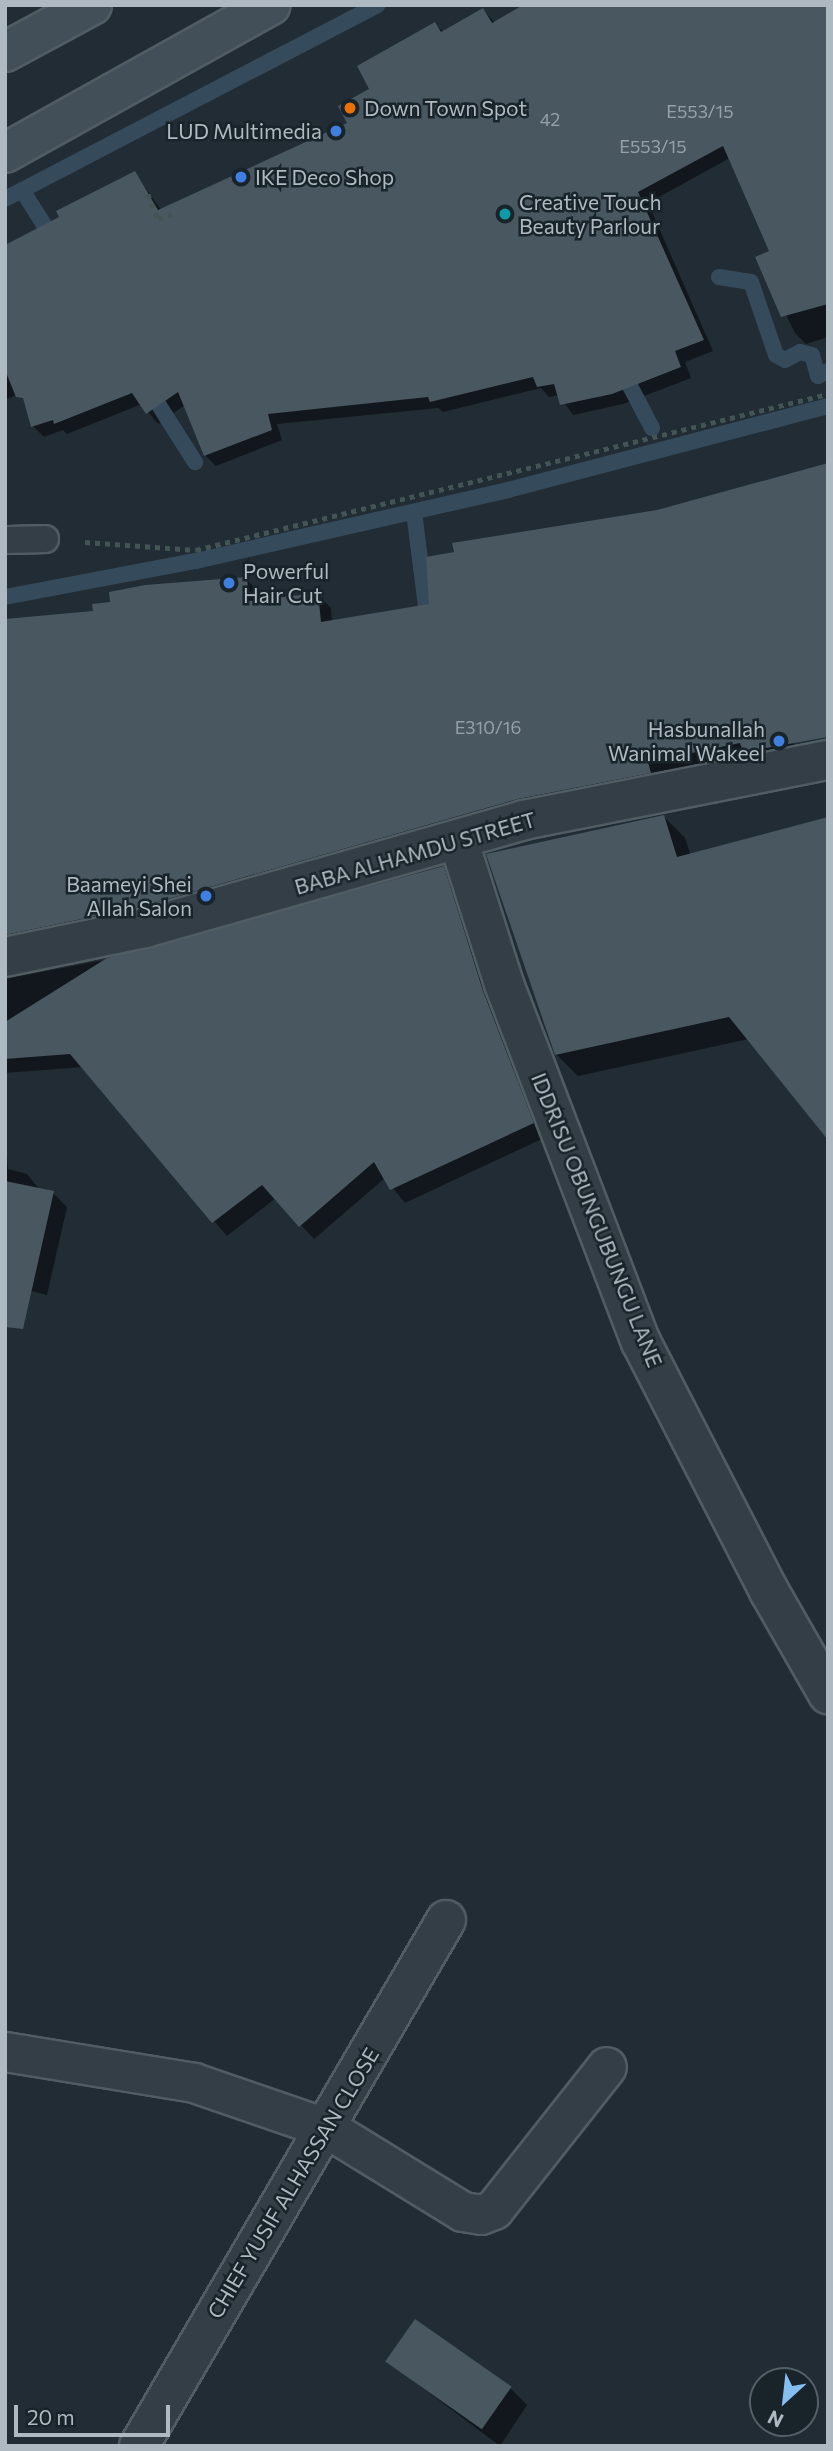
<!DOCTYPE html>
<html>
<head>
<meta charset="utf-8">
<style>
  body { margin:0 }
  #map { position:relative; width:833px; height:2451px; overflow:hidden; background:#212c35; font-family:Commissioner,sans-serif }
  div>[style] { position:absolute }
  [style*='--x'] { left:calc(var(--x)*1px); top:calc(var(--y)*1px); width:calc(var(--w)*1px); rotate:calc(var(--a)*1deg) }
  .shadow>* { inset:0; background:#0007 }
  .stream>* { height:16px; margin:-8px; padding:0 8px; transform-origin:8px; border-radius:8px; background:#354b5b }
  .building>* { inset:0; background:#495761; transform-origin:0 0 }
  .path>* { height:4.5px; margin-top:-2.25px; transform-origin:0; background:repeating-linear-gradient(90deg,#425454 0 5px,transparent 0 10px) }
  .roads { filter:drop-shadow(2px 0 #515c63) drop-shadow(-2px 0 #515c63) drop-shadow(0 2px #515c63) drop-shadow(0 -2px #515c63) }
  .lane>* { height:26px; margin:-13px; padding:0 13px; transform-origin:13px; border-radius:13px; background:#343e46 }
  .street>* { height:38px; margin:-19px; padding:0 19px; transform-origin:19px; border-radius:19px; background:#343e46 }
  .secondary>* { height:38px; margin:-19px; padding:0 19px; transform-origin:19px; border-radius:19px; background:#424e58 }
  .dots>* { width:19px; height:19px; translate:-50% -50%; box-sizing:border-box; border:4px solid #19232a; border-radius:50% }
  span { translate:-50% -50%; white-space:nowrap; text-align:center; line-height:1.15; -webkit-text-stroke:5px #19232a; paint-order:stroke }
  .number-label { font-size:18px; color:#95a0aa }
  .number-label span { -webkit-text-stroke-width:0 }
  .poi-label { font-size:21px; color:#aeb9c2 }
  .left { translate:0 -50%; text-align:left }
  .right { translate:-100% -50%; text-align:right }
  .street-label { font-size:21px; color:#aeb9c2 }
  .frame { position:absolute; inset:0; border:7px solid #aeb9c2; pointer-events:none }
  .north { position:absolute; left:749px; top:2367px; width:70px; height:70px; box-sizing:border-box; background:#19232a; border:2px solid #555f67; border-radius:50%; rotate:207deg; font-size:19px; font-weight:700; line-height:28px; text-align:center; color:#aeb9c2 }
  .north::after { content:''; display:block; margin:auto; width:24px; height:32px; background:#85bff1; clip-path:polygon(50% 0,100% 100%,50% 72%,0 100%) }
  .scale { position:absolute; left:14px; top:2405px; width:156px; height:32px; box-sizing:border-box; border:4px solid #aeb9c2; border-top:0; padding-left:9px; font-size:21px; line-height:24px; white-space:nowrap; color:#aeb9c2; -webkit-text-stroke:5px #19232a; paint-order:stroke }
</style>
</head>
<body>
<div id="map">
  <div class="shadow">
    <div style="clip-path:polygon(828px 5px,828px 337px,806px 344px,795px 333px,758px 258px,771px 252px,730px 158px,648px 203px,713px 351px,685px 362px,691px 378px,623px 404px,573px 415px,559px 395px,549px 397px,541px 388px,443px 412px,438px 408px,277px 424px,282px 440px,216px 466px,205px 455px,185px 405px,158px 424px,142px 404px,67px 434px,63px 430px,44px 437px,33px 426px,23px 392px,5px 400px,5px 257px,135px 174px,162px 211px,350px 124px,372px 89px,435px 24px,444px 33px,483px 10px,495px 23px)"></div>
    <div style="clip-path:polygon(246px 579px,260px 593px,261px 601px,317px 594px,331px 608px,332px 622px,794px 737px,793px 759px,5px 958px,5px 621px,95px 612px)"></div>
    <div style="clip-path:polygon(664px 817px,685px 838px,749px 1039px,578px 1076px,556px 1054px)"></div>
    <div style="clip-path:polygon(443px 868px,457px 881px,546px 1137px,405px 1203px,385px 1178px,314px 1239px,276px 1198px,227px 1236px,83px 1067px,5px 1073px,5px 979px,151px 951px)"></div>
    <div style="clip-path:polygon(5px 1128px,8px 1169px,27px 1174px,40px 1190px,53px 1193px,67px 1207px,47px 1295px,5px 1284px)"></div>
    <div style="clip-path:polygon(388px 2362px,511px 2389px,527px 2405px,500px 2446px)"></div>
  </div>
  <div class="stream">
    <div style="--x:22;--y:190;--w:62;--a:57.6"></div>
    <div style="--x:5;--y:199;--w:420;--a:-27.5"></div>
    <div style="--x:719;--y:277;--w:32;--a:9"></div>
    <div style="--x:751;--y:282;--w:77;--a:71.1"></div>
    <div style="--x:776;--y:355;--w:10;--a:29"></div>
    <div style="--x:785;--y:360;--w:17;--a:-28"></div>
    <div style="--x:800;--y:352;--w:12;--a:14"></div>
    <div style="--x:812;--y:355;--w:22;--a:74"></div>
    <div style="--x:818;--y:376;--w:11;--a:-27"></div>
    <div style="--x:620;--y:367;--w:69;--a:62.3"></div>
    <div style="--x:148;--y:388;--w:88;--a:57.6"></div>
    <div style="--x:414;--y:512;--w:112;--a:82.8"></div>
    <div style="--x:5;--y:597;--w:194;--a:-10.7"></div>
    <div style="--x:196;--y:561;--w:320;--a:-12.8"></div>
    <div style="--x:508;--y:490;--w:331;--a:-14.7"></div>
  </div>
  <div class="building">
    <div style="clip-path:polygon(523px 5px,828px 5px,828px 304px,781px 317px,755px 257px,769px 251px,723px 146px,638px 192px,704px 340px,675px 351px,681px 367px,612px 394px,560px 405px,554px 384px,537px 387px,533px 377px,430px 402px,428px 397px,268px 414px,272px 430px,204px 456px,178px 392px,146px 414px,132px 393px,54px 424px,53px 420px,31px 427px,23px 398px,16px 397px,5px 370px,5px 245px,59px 217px,56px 211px,135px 171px,158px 210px,347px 123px,338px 106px,369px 89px,357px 66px,435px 22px,441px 32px,483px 8px,492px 23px)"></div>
    <div style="clip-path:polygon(828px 463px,828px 737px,743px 752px,740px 743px,648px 762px,651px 773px,518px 799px,140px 907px,5px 935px,5px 619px,93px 611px,92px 604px,110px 602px,109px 592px,145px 585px,247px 577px,249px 601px,318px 593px,321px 622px,429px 604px,426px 557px,454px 552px,452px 543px,657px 510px)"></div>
    <div style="clip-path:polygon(664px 815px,677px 857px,828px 817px,828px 1140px,729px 1017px,555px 1055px,486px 854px)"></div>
    <div style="clip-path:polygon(444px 866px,483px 991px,534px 1123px,390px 1190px,374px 1162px,299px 1227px,262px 1185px,212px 1223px,70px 1054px,5px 1059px,5px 1022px,107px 958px)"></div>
    <div style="clip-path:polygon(5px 1181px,54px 1191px,23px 1329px,5px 1327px)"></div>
    <div style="left:415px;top:2319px;width:118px;height:52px;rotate:35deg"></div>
  </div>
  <div class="path">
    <div style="--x:148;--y:194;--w:27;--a:68"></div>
    <div style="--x:158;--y:219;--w:15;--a:-20"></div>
    <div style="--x:85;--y:542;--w:111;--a:4.1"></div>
    <div style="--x:196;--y:550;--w:651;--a:-13.87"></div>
  </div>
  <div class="roads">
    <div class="lane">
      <div style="--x:5;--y:540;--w:40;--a:-1.4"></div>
    </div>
    <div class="street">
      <div style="--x:459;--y:842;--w:149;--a:72.4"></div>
      <div style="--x:504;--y:984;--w:383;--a:69.1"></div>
      <div style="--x:641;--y:1342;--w:280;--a:62.8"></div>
      <div style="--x:769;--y:1591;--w:119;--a:60.2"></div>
      <div style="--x:5;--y:957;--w:143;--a:-11.7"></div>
      <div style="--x:145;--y:928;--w:394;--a:-15.9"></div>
      <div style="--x:524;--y:820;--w:310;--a:-11.2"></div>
      <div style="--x:5;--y:2052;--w:192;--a:9.3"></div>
      <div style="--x:194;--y:2083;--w:142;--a:18.9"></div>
      <div style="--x:328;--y:2129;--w:158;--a:31.6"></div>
      <div style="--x:463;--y:2212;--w:18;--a:9"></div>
      <div style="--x:481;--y:2215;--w:14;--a:-21"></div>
      <div style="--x:494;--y:2210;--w:182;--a:-51.7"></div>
      <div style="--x:139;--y:2446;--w:609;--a:-59.73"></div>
    </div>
    <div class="secondary">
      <div style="--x:5;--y:52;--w:99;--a:-28.4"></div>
      <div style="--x:5;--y:153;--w:304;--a:-29.1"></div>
    </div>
  </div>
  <div class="dots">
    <div style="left:350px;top:108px;background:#e8710a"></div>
    <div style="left:336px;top:131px;background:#3f7fe0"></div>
    <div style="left:241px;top:177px;background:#3f7fe0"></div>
    <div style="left:505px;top:214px;background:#0f9aa8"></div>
    <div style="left:229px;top:583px;background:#3f7fe0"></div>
    <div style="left:779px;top:741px;background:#3f7fe0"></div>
    <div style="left:206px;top:896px;background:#3f7fe0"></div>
  </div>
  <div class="number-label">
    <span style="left:700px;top:111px">E553/15</span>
    <span style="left:550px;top:119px">42</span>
    <span style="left:653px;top:146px">E553/15</span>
    <span style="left:488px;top:727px">E310/16</span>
  </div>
  <div class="poi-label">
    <span class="left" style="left:364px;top:108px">Down Town Spot</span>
    <span class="right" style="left:322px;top:131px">LUD Multimedia</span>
    <span class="left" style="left:255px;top:177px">IKE Deco Shop</span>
    <span class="left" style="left:519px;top:214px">Creative Touch<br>Beauty Parlour</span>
    <span class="left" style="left:243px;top:583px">Powerful<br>Hair Cut</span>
    <span class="right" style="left:765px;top:741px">Hasbunallah<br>Wanimal Wakeel</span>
    <span class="right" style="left:192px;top:896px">Baameyi Shei<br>Allah Salon</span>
  </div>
  <div class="street-label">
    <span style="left:415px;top:853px;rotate:-16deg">BABA ALHAMDU STREET</span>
    <span style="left:597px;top:1220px;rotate:68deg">IDDRISU OBUNGUBUNGU LANE</span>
    <span style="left:293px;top:2183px;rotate:-59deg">CHIEF YUSIF ALHASSAN CLOSE</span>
  </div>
  <div class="frame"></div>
  <div class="north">N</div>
  <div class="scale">20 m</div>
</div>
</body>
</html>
